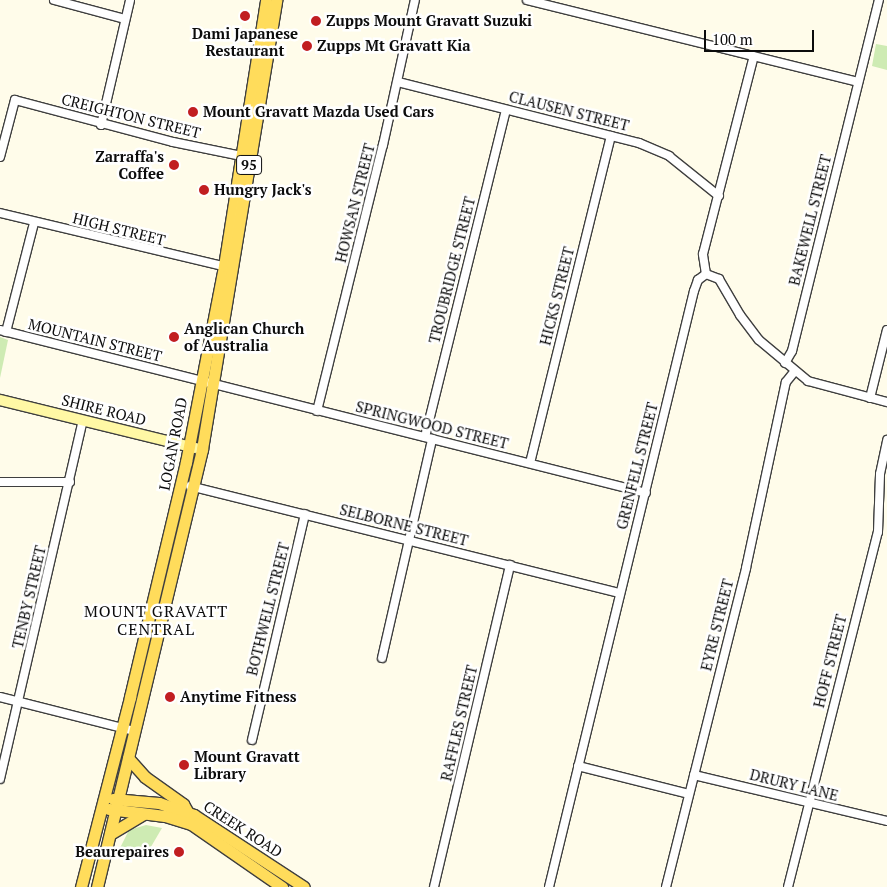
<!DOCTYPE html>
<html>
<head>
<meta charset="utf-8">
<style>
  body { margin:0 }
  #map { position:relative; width:887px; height:887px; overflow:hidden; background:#fffcea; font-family:"PT Serif",serif }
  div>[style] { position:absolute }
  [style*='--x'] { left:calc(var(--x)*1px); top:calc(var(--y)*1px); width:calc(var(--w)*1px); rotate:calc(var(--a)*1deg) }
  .green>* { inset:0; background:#ceebb3 }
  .roads { filter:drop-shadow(1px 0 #3f3f3f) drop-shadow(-1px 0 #3f3f3f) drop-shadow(0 1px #3f3f3f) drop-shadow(0 -1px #3f3f3f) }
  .street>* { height:8px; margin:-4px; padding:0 4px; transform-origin:4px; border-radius:4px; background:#fff }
  .secondary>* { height:10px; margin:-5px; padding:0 5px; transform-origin:5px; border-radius:5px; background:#fff8a5 }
  .primary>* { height:11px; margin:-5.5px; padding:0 5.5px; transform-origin:5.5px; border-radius:5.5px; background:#ffdc5b }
  .dots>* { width:14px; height:14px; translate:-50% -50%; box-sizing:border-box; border:2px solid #fff; border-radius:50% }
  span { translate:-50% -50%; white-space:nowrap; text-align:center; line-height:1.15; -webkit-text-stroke:5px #fff; paint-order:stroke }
  .shield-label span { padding:1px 4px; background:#fff; border:1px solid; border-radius:4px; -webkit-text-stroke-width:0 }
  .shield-label { font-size:14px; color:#0c0c0c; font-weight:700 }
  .poi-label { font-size:15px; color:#0c0c0c; font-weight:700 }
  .left { translate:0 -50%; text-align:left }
  .right { translate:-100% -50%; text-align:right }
  .street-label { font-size:15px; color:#0c0c0c }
  .neighbourhood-label { font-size:16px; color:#0c0c0c; letter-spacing:1px }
  .scale { position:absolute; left:704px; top:30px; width:110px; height:22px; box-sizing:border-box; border:2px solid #0c0c0c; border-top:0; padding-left:6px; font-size:15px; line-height:18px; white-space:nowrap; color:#0c0c0c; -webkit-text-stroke:4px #fff; paint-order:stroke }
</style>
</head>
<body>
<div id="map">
  <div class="green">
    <div style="clip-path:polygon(876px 44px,887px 46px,887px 70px,872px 66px)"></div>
    <div style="clip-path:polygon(0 337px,8px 340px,0 378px)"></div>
    <div style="clip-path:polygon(146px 825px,162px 828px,145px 857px,119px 850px,129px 830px)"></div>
  </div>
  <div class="roads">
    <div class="street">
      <div style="--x:54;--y:0;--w:73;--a:15"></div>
      <div style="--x:527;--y:0;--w:341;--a:13.9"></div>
      <div style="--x:398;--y:82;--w:249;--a:14.2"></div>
      <div style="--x:639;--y:143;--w:33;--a:23"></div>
      <div style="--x:669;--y:156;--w:64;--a:38.7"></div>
      <div style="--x:101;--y:125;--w:128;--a:-76.9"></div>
      <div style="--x:0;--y:157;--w:59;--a:-75.3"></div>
      <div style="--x:15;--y:100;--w:163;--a:14.9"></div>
      <div style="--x:173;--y:142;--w:70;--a:11.5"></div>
      <div style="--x:0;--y:213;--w:233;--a:13.4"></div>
      <div style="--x:706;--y:274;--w:14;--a:21"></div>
      <div style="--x:719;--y:279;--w:42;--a:59.7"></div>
      <div style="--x:740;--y:315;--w:31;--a:53"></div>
      <div style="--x:759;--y:340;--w:64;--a:39.9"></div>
      <div style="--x:808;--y:381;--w:82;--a:14.9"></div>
      <div style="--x:706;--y:274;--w:20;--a:-99"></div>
      <div style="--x:703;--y:254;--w:204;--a:-75.6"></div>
      <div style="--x:0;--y:330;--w:666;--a:14.16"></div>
      <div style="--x:6;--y:332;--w:113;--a:-75.6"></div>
      <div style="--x:785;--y:363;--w:14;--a:-60"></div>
      <div style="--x:792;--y:351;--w:362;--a:-76.1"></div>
      <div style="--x:870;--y:398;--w:70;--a:-76"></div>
      <div style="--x:317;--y:411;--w:274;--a:-76.1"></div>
      <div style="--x:383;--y:145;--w:148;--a:-77.6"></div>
      <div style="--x:425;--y:437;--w:337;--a:-76.1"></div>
      <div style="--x:530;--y:463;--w:337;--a:-76.1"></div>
      <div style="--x:0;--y:482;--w:70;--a:0"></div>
      <div style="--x:190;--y:486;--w:443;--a:14"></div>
      <div style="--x:382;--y:658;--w:225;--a:-77.1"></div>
      <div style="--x:0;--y:697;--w:138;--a:14.2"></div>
      <div style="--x:252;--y:740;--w:232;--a:-76.8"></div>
      <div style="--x:578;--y:766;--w:114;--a:14.2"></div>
      <div style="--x:694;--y:775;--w:198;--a:13.4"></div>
      <div style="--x:0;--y:779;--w:368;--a:-77"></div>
      <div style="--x:434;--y:887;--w:331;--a:-76.7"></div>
      <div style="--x:549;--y:887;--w:613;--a:-76.33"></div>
      <div style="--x:694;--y:291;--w:12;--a:-70"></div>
      <div style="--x:698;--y:280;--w:10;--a:-37"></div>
      <div style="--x:666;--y:887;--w:329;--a:-75.9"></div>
      <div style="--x:746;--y:568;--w:190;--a:-77.9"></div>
      <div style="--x:786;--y:382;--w:14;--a:-51"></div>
      <div style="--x:788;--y:887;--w:366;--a:-75.8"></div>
      <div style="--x:878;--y:532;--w:58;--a:-88"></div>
      <div style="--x:880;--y:474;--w:35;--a:-78"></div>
    </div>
    <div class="secondary">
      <div style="--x:0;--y:400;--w:202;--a:13.8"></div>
    </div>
    <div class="primary">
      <div style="--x:128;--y:758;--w:25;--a:48"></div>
      <div style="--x:145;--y:777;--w:47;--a:35.4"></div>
      <div style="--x:183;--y:804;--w:8;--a:60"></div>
      <div style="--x:113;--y:799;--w:46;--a:5"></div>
      <div style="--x:159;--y:803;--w:37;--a:19"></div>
      <div style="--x:194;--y:815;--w:131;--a:33.2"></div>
      <div style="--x:109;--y:809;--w:56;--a:7.1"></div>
      <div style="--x:165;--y:816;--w:27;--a:17"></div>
      <div style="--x:191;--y:824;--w:111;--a:34.7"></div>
      <div style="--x:110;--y:834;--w:39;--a:-31"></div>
      <div style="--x:81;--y:887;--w:196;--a:-75.5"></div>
      <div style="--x:130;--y:697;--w:242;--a:-76.6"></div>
      <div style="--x:186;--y:462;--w:200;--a:-79"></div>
      <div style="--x:224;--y:266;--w:269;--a:-81"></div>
      <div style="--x:97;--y:887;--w:450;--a:-76.5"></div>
      <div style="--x:202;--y:449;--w:455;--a:-80.6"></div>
    </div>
  </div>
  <div class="dots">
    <div style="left:245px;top:16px;background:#c11e21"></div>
    <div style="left:316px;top:21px;background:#c11e21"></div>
    <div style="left:307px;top:46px;background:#c11e21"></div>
    <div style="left:193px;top:112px;background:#c11e21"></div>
    <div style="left:174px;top:165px;background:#c11e21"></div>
    <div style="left:204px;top:190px;background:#c11e21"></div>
    <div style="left:174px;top:337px;background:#c11e21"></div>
    <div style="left:170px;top:697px;background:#c11e21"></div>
    <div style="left:184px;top:765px;background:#c11e21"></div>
    <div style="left:179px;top:852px;background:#c11e21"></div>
  </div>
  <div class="shield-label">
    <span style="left:249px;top:165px">95</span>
  </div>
  <div class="poi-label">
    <span class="left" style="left:326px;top:21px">Zupps Mount Gravatt Suzuki</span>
    <span style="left:245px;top:42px">Dami Japanese<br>Restaurant</span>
    <span class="left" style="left:317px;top:46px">Zupps Mt Gravatt Kia</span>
    <span class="left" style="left:203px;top:112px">Mount Gravatt Mazda Used Cars</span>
    <span class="right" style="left:164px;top:165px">Zarraffa's<br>Coffee</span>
    <span class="left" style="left:214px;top:190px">Hungry Jack's</span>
    <span class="left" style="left:184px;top:337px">Anglican Church<br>of Australia</span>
    <span class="left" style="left:180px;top:697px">Anytime Fitness</span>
    <span class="left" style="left:194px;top:765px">Mount Gravatt<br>Library</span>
    <span class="right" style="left:169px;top:852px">Beaurepaires</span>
  </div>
  <div class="street-label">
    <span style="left:569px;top:111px;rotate:14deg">CLAUSEN STREET</span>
    <span style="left:131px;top:116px;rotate:14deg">CREIGHTON STREET</span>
    <span style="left:355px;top:203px;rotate:-76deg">HOWSAN STREET</span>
    <span style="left:810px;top:220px;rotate:-76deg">BAKEWELL STREET</span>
    <span style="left:119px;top:229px;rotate:14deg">HIGH STREET</span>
    <span style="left:452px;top:270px;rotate:-76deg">TROUBRIDGE STREET</span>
    <span style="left:557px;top:296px;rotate:-76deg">HICKS STREET</span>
    <span style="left:95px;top:340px;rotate:14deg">MOUNTAIN STREET</span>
    <span style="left:104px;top:410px;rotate:14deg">SHIRE ROAD</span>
    <span style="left:432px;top:425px;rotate:14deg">SPRINGWOOD STREET</span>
    <span style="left:173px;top:444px;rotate:-79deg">LOGAN ROAD</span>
    <span style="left:637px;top:466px;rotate:-76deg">GRENFELL STREET</span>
    <span style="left:404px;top:525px;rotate:14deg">SELBORNE STREET</span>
    <span style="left:29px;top:597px;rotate:-77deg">TENBY STREET</span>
    <span style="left:268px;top:609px;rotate:-76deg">BOTHWELL STREET</span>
    <span style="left:717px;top:625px;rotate:-76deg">EYRE STREET</span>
    <span style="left:830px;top:661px;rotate:-76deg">HOFF STREET</span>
    <span style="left:459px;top:723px;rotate:-77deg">RAFFLES STREET</span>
    <span style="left:794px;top:785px;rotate:14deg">DRURY LANE</span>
    <span style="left:243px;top:829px;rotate:33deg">CREEK ROAD</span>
  </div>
  <div class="neighbourhood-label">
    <span style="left:156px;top:620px">MOUNT GRAVATT<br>CENTRAL</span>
  </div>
  <div class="scale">100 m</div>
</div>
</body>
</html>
